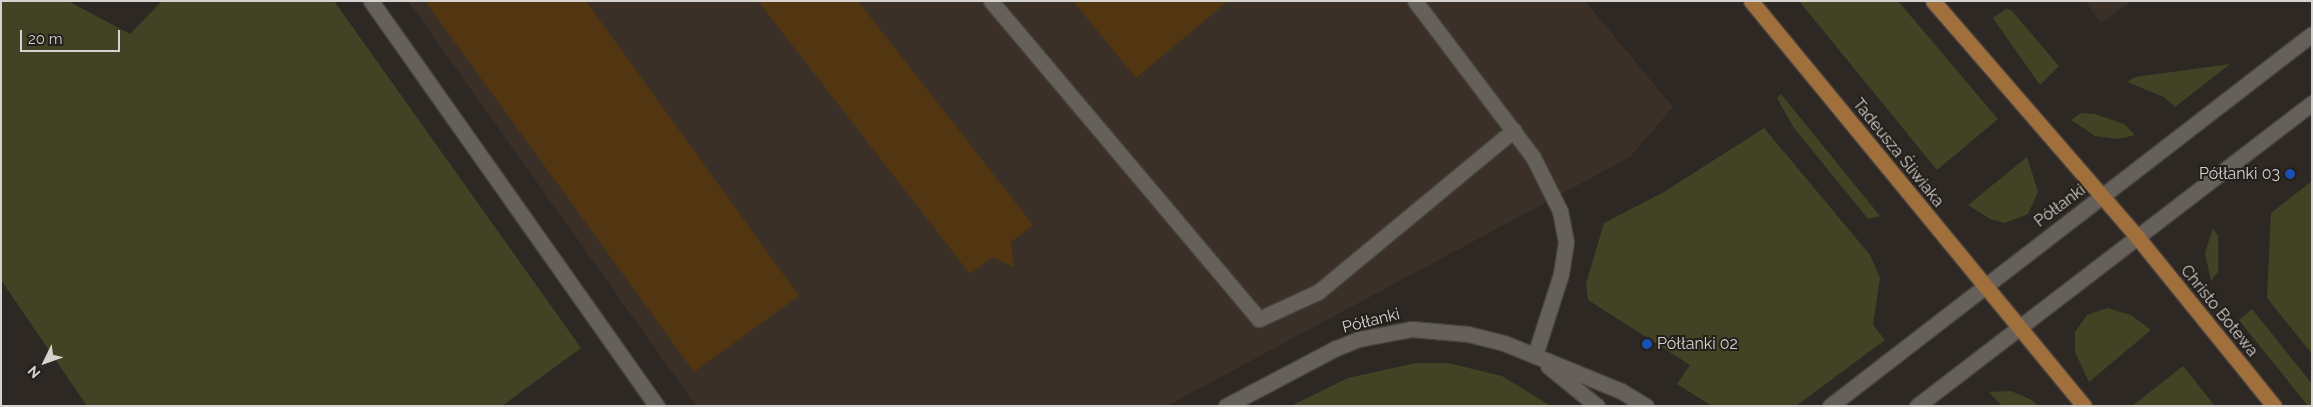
<!DOCTYPE html>
<html>
<head>
<meta charset="utf-8">
<style>
  body { margin:0 }
  #map { position:relative; width:2313px; height:407px; overflow:hidden; background:#2e2824; font-family:Raleway,sans-serif }
  div>[style] { position:absolute }
  [style*='--x'] { left:calc(var(--x)*1px); top:calc(var(--y)*1px); width:calc(var(--w)*1px); rotate:calc(var(--a)*1deg) }
  .built>* { inset:0; background:#3a3027 }
  .green>* { inset:0; background:#424324 }
  .building>* { inset:0; background:#523611 }
  .roads { filter:drop-shadow(1px 0 #48433f) drop-shadow(-1px 0 #48433f) drop-shadow(0 1px #48433f) drop-shadow(0 -1px #48433f) }
  .minor>* { height:15px; margin:-7.5px; padding:0 7.5px; transform-origin:7.5px; border-radius:7.5px; background:#66605a }
  .major>* { height:15px; margin:-7.5px; padding:0 7.5px; transform-origin:7.5px; border-radius:7.5px; background:#a16f3b }
  .dots>* { width:14px; height:14px; translate:-50% -50%; box-sizing:border-box; border:2px solid #241f1a; border-radius:50% }
  span { translate:-50% -50%; white-space:nowrap; text-align:center; line-height:1.15; -webkit-text-stroke:4px #241f1a; paint-order:stroke }
  .street-label { font-size:16px; color:#d6d2cf }
  .poi-label { font-size:16px; color:#d6d2cf }
  .right { translate:-100% -50%; text-align:right }
  .left { translate:0 -50%; text-align:left }
  .frame { position:absolute; inset:0; border:2px solid #d6d2cf; pointer-events:none }
  .north { position:absolute; left:20px; top:337px; width:50px; height:50px; -webkit-text-stroke:4px #241f1a; paint-order:stroke; rotate:228deg; font-size:14px; font-weight:700; line-height:20px; text-align:center; color:#d6d2cf }
  .north::after { content:''; display:block; margin:auto; width:18px; height:22px; background:#d6d2cf; clip-path:polygon(50% 0,100% 100%,50% 72%,0 100%) }
  .scale { position:absolute; left:20px; top:30px; width:100px; height:22px; box-sizing:border-box; border:2px solid #d6d2cf; border-top:0; padding-left:6px; font-size:15px; line-height:18px; white-space:nowrap; color:#d6d2cf; -webkit-text-stroke:4px #241f1a; paint-order:stroke }
</style>
</head>
<body>
<div id="map">
  <div class="built">
    <div style="clip-path:polygon(408px 1px,1585px 1px,1673px 107px,1630px 157px,1167px 406px,696px 406px)"></div>
    <div style="clip-path:polygon(2085px 1px,2131px 1px,2101px 23px)"></div>
  </div>
  <div class="green">
    <div style="clip-path:polygon(1px 1px,68px 1px,130px 34px,162px 1px,334px 1px,581px 348px,502px 406px,87px 406px,1px 280px)"></div>
    <div style="clip-path:polygon(1799px 1px,1898px 1px,1998px 119px,1937px 170px)"></div>
    <div style="clip-path:polygon(2006px 9px,2011px 10px,2059px 66px,2040px 85px,1993px 18px)"></div>
    <div style="clip-path:polygon(2230px 64px,2175px 107px,2164px 97px,2127px 82px,2135px 77px)"></div>
    <div style="clip-path:polygon(1781px 94px,1880px 216px,1868px 219px,1794px 128px,1777px 98px)"></div>
    <div style="clip-path:polygon(2081px 113px,2095px 114px,2124px 124px,2135px 135px,2118px 139px,2095px 136px,2071px 120px)"></div>
    <div style="clip-path:polygon(1764px 128px,1870px 255px,1880px 278px,1873px 325px,1885px 340px,1796px 406px,1712px 406px,1677px 384px,1690px 365px,1588px 300px,1586px 284px,1604px 223px,1664px 192px)"></div>
    <div style="clip-path:polygon(2027px 157px,2038px 192px,2028px 214px,2005px 223px,1990px 219px,1968px 205px)"></div>
    <div style="clip-path:polygon(2312px 181px,2312px 354px,2267px 298px,2271px 213px)"></div>
    <div style="clip-path:polygon(2213px 228px,2218px 236px,2218px 272px,2211px 281px,2205px 253px)"></div>
    <div style="clip-path:polygon(2107px 308px,2131px 315px,2151px 330px,2089px 382px,2075px 352px,2075px 332px,2087px 315px)"></div>
    <div style="clip-path:polygon(2252px 309px,2312px 384px,2312px 406px,2308px 406px,2239px 320px)"></div>
    <div style="clip-path:polygon(1416px 363px,1448px 363px,1502px 376px,1551px 406px,1291px 406px,1348px 378px)"></div>
    <div style="clip-path:polygon(2183px 366px,2215px 406px,2132px 406px)"></div>
    <div style="clip-path:polygon(2011px 391px,2030px 399px,2039px 406px,2002px 406px,1989px 392px)"></div>
  </div>
  <div class="building">
    <div style="clip-path:polygon(425px 1px,586px 1px,799px 296px,694px 372px)"></div>
    <div style="clip-path:polygon(758px 1px,858px 1px,1033px 225px,1011px 242px,1014px 267px,992px 257px,970px 274px)"></div>
    <div style="clip-path:polygon(1073px 1px,1228px 1px,1136px 78px)"></div>
  </div>
  <div class="roads">
    <div class="minor">
      <div style="--x:371;--y:1;--w:496;--a:54.8"></div>
      <div style="--x:991;--y:1;--w:416;--a:49.9"></div>
      <div style="--x:1259;--y:319;--w:65;--a:-24.6"></div>
      <div style="--x:1318;--y:292;--w:254;--a:-39.6"></div>
      <div style="--x:1415;--y:1;--w:196;--a:52.9"></div>
      <div style="--x:1533;--y:157;--w:60;--a:63.4"></div>
      <div style="--x:1560;--y:211;--w:32;--a:79"></div>
      <div style="--x:1566;--y:242;--w:32;--a:99"></div>
      <div style="--x:1561;--y:274;--w:85;--a:107.8"></div>
      <div style="--x:1548;--y:366;--w:63;--a:39.2"></div>
      <div style="--x:1226;--y:406;--w:122;--a:-27.8"></div>
      <div style="--x:1334;--y:349;--w:27;--a:-22"></div>
      <div style="--x:1359;--y:339;--w:54;--a:-10.7"></div>
      <div style="--x:1412;--y:329;--w:56;--a:5.1"></div>
      <div style="--x:1468;--y:334;--w:37;--a:14"></div>
      <div style="--x:1504;--y:343;--w:126;--a:22.3"></div>
      <div style="--x:1621;--y:391;--w:29;--a:31"></div>
      <div style="--x:1830;--y:406;--w:609;--a:-37.66"></div>
      <div style="--x:1917;--y:406;--w:498;--a:-37.5"></div>
    </div>
    <div class="major">
      <div style="--x:1751;--y:1;--w:524;--a:50.57"></div>
      <div style="--x:1933;--y:1;--w:313;--a:49.1"></div>
      <div style="--x:2138;--y:238;--w:216;--a:51"></div>
    </div>
  </div>
  <div class="dots">
    <div style="left:2290px;top:174px;background:#1a4fb4"></div>
    <div style="left:1647px;top:344px;background:#1a4fb4"></div>
  </div>
  <div class="street-label">
    <span style="left:1898px;top:153px;rotate:51deg">Tadeusza Śliwiaka</span>
    <span style="left:2060px;top:206px;rotate:-37deg">Półłanki</span>
    <span style="left:2219px;top:311px;rotate:51deg">Christo Botewa</span>
    <span style="left:1371px;top:321px;rotate:-14deg">Półłanki</span>
  </div>
  <div class="poi-label">
    <span class="right" style="left:2280px;top:174px">Półłanki 03</span>
    <span class="left" style="left:1657px;top:344px">Półłanki 02</span>
  </div>
  <div class="frame"></div>
  <div class="north">N</div>
  <div class="scale">20 m</div>
</div>
</body>
</html>
